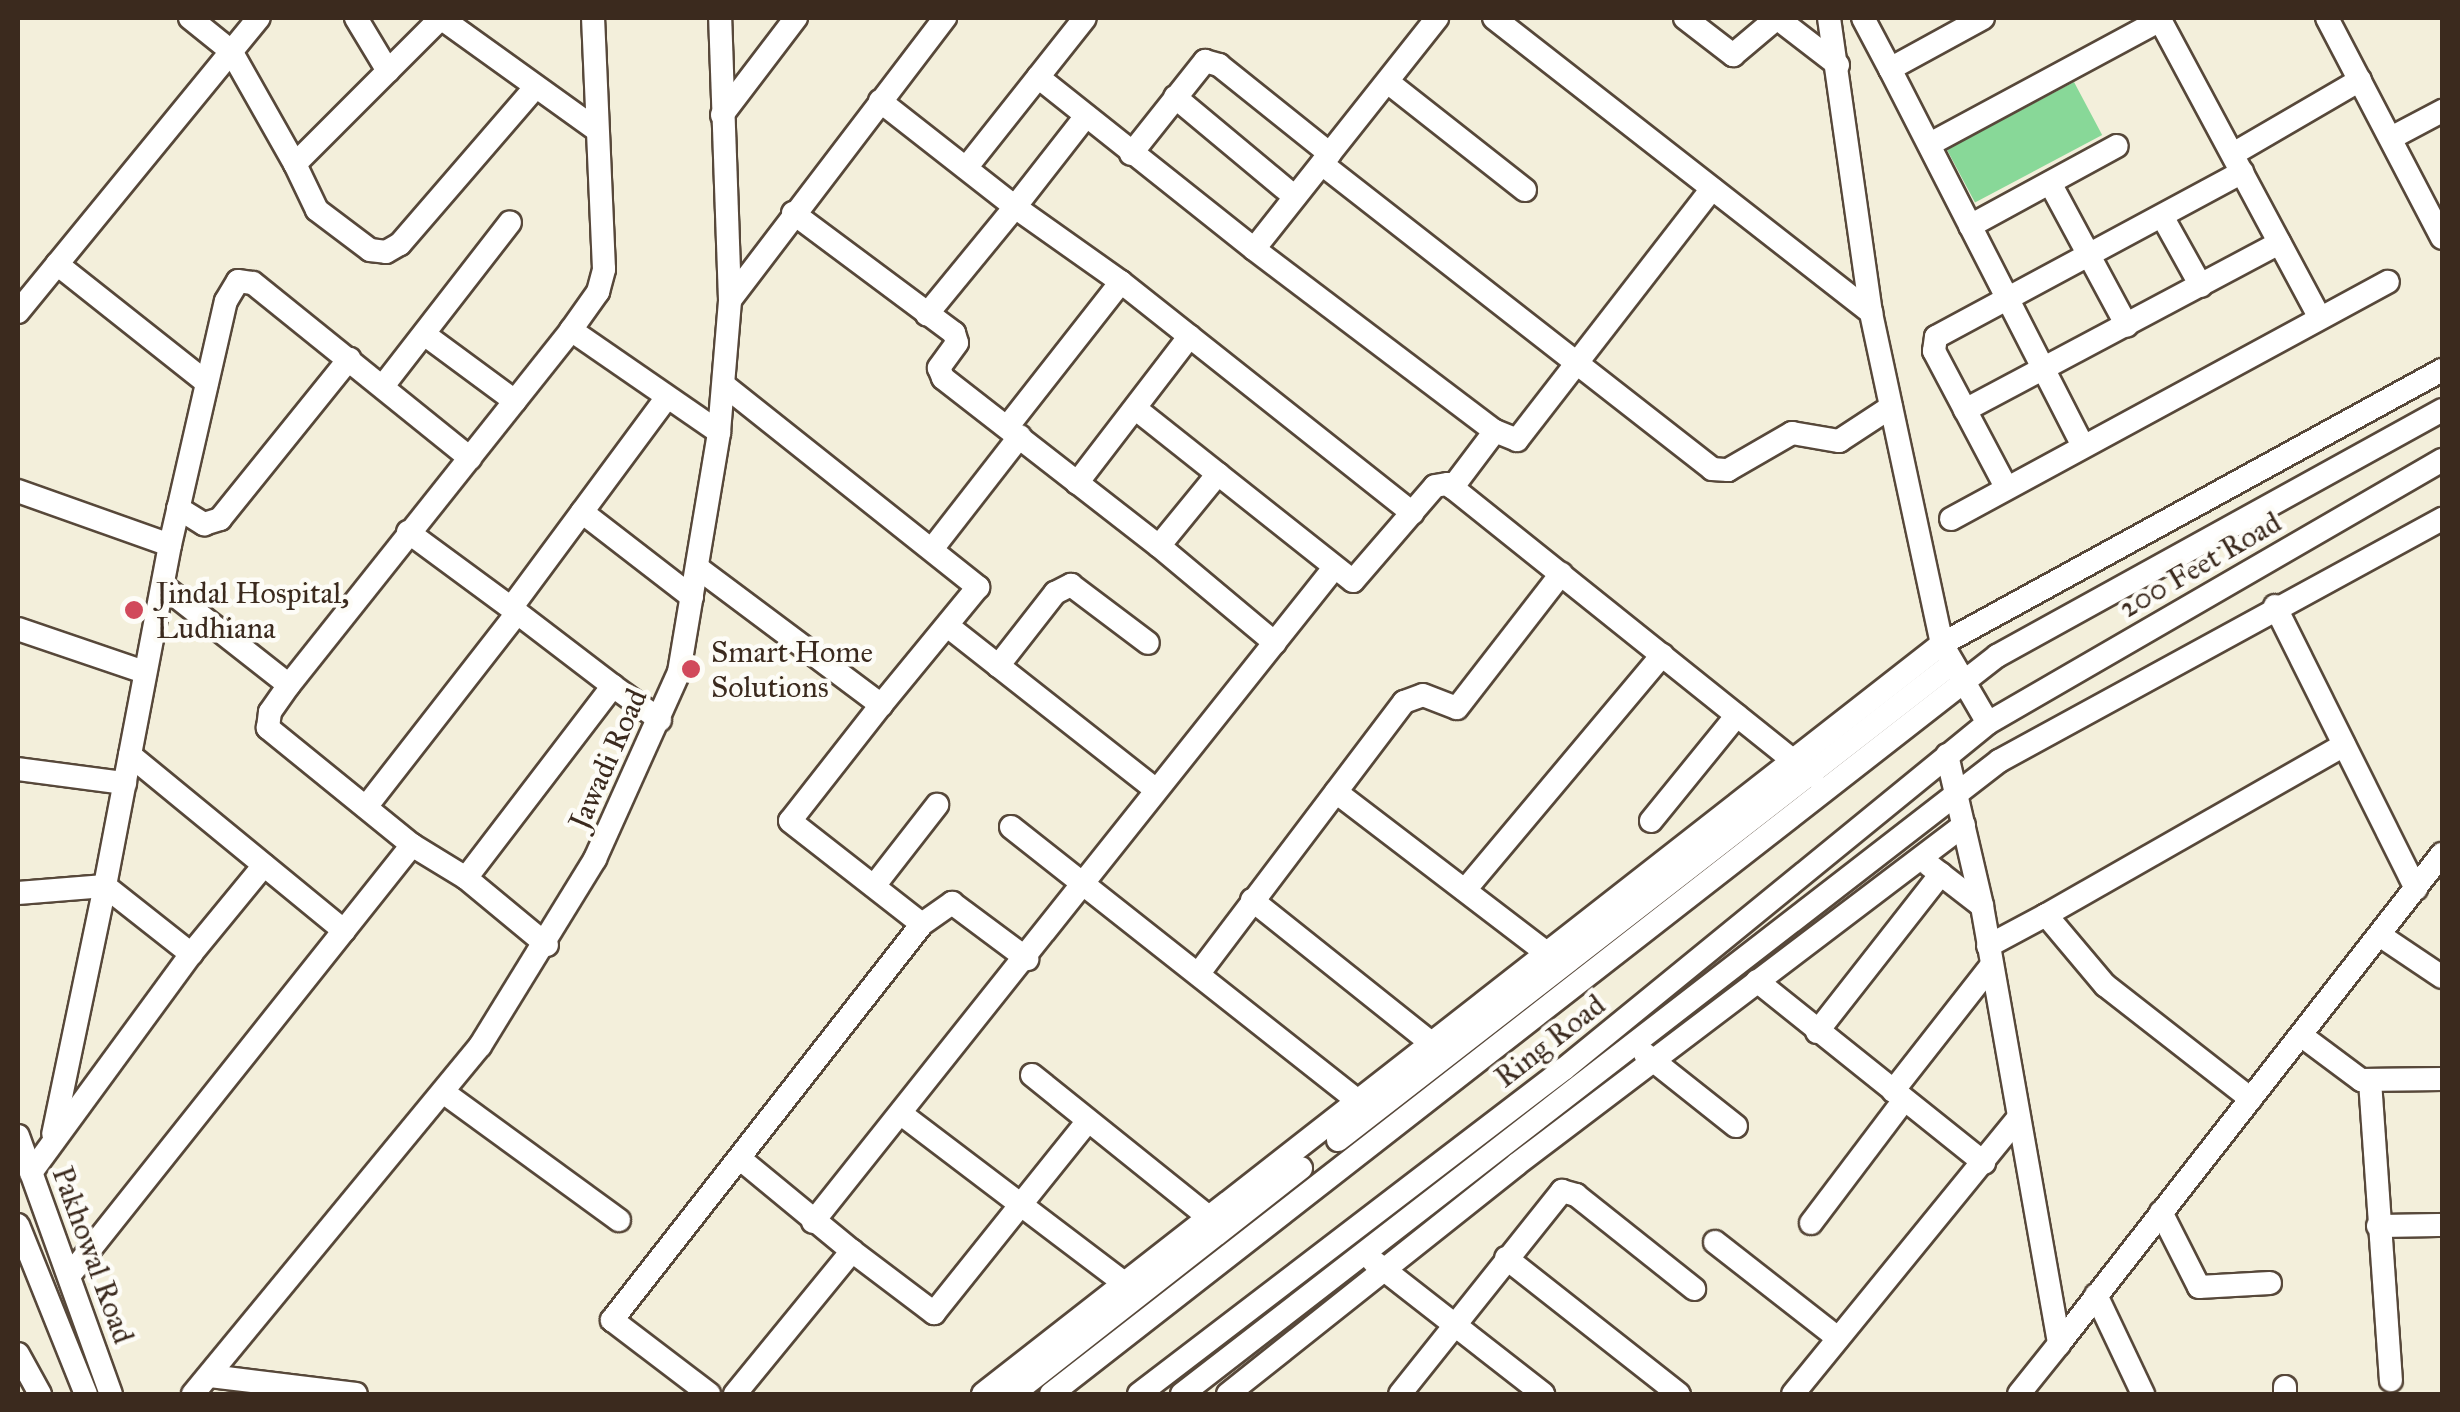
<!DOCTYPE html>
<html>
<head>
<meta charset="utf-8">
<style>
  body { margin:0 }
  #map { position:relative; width:2460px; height:1412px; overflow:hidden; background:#f3efdb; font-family:"IM FELL Great Primer",serif }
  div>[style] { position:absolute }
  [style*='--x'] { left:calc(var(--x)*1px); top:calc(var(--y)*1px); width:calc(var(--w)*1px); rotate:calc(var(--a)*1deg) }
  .green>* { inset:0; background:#88d898; transform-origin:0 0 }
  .roads { filter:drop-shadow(2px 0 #57483a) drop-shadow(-2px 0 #57483a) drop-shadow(0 2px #57483a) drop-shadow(0 -2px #57483a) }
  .minor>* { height:22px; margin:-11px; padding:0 11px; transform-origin:11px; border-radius:11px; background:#fff }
  .dots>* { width:28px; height:28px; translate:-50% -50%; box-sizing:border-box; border:5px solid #fdfcf7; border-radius:50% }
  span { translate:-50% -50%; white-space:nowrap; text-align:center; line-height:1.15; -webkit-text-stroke:9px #fdfcf7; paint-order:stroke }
  .street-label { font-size:30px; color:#3b2a1e }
  .poi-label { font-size:30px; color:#3b2a1e }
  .left { translate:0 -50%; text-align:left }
  .frame { position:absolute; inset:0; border:20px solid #3b2a1e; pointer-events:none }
</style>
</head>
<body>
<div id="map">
  <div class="green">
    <div style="left:2074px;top:82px;width:60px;height:144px;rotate:62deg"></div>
  </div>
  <div class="roads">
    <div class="minor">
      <div style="--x:190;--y:18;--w:53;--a:38.8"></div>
      <div style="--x:231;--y:51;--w:130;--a:60.5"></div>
      <div style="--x:295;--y:164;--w:206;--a:-45"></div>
      <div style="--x:441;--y:18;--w:192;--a:35.7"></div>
      <div style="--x:356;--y:18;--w:62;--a:58.9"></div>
      <div style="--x:1494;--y:18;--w:479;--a:38"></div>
      <div style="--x:1685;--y:18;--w:61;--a:37.6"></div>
      <div style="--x:1733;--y:55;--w:57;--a:-40.1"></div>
      <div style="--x:1777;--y:18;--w:77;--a:37.6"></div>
      <div style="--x:1829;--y:18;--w:298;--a:81.9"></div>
      <div style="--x:1871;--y:313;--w:339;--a:77.9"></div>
      <div style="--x:1942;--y:644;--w:91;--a:59.8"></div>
      <div style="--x:1863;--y:18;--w:58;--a:62.1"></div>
      <div style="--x:1983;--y:18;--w:106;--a:151.3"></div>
      <div style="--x:1890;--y:69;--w:421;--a:62.9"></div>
      <div style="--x:2159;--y:18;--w:340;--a:61.8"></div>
      <div style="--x:2327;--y:18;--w:248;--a:62.4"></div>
      <div style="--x:1038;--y:77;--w:276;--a:38.5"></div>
      <div style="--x:1254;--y:249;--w:295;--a:-51.6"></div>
      <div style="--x:1389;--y:83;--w:173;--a:38.2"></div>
      <div style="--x:1175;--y:97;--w:156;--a:39.8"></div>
      <div style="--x:880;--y:101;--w:172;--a:38.1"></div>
      <div style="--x:1015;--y:207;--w:139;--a:129.4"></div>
      <div style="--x:722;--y:115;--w:122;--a:-52.7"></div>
      <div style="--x:1086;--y:116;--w:115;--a:128"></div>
      <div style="--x:1015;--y:207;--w:130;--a:35.3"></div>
      <div style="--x:2391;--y:138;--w:58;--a:-27.9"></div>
      <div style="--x:1930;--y:144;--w:261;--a:-28.3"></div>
      <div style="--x:1131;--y:154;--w:119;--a:-51.5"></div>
      <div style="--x:1205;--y:61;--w:15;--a:16"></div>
      <div style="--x:1219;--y:65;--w:142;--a:38.7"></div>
      <div style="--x:2233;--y:154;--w:147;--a:-30.2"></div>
      <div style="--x:295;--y:164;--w:51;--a:64.4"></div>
      <div style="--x:317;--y:210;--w:66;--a:37"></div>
      <div style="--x:370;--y:250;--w:16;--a:7"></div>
      <div style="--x:386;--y:252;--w:16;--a:-30"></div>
      <div style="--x:400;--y:244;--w:203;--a:-49.2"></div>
      <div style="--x:1322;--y:164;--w:495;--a:38"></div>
      <div style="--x:1712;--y:469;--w:16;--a:4"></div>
      <div style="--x:1728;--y:470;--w:74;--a:-30"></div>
      <div style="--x:1792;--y:433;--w:48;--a:9.7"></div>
      <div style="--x:1839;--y:441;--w:62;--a:-33.2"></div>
      <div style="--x:966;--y:168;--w:191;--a:-51.6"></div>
      <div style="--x:2050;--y:183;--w:162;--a:61.7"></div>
      <div style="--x:793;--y:213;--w:201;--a:36.7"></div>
      <div style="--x:954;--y:333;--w:10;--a:73"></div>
      <div style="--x:957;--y:343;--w:31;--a:126"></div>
      <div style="--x:939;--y:368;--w:11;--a:68"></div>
      <div style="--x:943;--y:378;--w:274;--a:37.9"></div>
      <div style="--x:1159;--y:546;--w:93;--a:-50.7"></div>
      <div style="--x:1218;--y:474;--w:172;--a:38.4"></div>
      <div style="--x:1353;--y:581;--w:125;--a:-49.2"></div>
      <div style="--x:1435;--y:486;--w:13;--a:-9"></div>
      <div style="--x:1448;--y:484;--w:467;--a:38.7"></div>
      <div style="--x:2162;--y:216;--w:80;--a:60.9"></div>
      <div style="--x:1970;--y:226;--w:167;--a:-28.6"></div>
      <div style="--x:1254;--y:249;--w:302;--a:37.1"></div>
      <div style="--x:1495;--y:431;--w:71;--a:127"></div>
      <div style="--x:57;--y:264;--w:191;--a:38.4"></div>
      <div style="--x:730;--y:300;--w:355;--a:-52.7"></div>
      <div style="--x:18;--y:312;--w:380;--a:-50.7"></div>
      <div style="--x:571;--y:330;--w:47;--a:-54.6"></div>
      <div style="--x:598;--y:292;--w:24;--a:-75"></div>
      <div style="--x:604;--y:269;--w:251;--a:-92.5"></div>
      <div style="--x:424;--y:334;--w:113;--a:36.4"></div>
      <div style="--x:724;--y:385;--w:325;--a:38.5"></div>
      <div style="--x:978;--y:587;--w:153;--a:129.4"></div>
      <div style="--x:383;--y:386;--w:207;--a:-52.2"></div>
      <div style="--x:1136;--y:409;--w:105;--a:38.4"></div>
      <div style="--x:1965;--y:410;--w:356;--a:-28"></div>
      <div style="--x:1008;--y:426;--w:183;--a:-51.9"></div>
      <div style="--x:1121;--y:282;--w:372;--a:38.4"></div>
      <div style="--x:1495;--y:431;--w:24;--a:22"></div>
      <div style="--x:1517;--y:440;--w:318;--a:-52.2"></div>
      <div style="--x:1077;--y:483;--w:185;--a:-52.5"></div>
      <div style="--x:2006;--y:487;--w:154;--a:-117.9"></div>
      <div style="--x:1934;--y:351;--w:14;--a:-82"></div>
      <div style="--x:1936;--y:337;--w:348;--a:-28.3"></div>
      <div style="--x:18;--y:491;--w:161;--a:19.6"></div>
      <div style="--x:170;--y:545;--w:347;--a:100.8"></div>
      <div style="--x:105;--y:886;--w:110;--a:38.3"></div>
      <div style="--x:191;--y:954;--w:271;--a:126.2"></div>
      <div style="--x:178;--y:508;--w:31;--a:32"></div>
      <div style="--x:204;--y:524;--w:17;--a:-17"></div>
      <div style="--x:220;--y:519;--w:206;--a:-51.1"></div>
      <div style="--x:582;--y:512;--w:139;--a:37.7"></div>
      <div style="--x:1951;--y:519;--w:497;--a:-28.5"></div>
      <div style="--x:408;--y:532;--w:128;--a:36.4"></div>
      <div style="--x:511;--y:608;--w:262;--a:-53.5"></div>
      <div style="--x:170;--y:545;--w:250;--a:-77.1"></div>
      <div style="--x:226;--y:301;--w:23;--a:-59"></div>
      <div style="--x:238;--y:281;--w:15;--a:8"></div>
      <div style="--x:253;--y:283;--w:279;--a:38.9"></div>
      <div style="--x:1159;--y:546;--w:151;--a:39.9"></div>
      <div style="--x:932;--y:549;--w:143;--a:-52.1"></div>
      <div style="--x:698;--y:568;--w:229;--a:36.8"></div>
      <div style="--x:881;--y:705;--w:147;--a:128.1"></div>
      <div style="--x:790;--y:821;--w:167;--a:38"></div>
      <div style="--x:922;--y:924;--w:503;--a:128.05"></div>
      <div style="--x:612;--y:1320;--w:122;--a:37.3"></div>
      <div style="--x:163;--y:586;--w:160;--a:38.2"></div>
      <div style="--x:2275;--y:606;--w:316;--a:63.5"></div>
      <div style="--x:949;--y:627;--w:263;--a:38.2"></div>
      <div style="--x:18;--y:629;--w:133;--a:18.8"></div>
      <div style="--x:998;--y:666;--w:93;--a:-52"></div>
      <div style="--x:1055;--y:593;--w:18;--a:-27"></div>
      <div style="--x:1071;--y:585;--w:96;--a:37"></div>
      <div style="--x:613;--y:686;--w:58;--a:35.9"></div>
      <div style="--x:130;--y:755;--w:277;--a:39.4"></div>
      <div style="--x:1947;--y:755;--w:155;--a:76.9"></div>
      <div style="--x:1982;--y:906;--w:445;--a:80"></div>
      <div style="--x:2059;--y:1344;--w:64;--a:128.7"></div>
      <div style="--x:18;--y:769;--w:108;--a:7.5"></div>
      <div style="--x:1336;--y:792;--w:282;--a:37.4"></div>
      <div style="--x:366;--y:807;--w:246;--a:-52.1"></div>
      <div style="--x:1651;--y:821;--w:136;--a:-50.9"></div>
      <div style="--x:1011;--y:827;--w:458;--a:38.3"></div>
      <div style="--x:412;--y:845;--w:63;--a:31.4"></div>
      <div style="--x:466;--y:878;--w:242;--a:-52.6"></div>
      <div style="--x:613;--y:686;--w:128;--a:-142.6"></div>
      <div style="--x:1929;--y:865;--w:67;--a:37.7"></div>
      <div style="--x:466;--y:878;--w:105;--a:39.6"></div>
      <div style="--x:874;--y:886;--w:103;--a:-52.1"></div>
      <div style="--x:1465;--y:890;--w:307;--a:-50"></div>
      <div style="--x:18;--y:893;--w:87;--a:-4.6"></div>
      <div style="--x:105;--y:886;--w:253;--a:101.8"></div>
      <div style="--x:1252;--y:900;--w:247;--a:38.6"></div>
      <div style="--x:2046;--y:915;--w:343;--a:-29.7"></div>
      <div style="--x:922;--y:924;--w:37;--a:-35"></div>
      <div style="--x:952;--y:903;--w:94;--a:36.7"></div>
      <div style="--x:2381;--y:936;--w:73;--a:33.9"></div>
      <div style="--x:1988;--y:946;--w:66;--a:-28.1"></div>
      <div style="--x:2046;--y:915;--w:92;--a:49.9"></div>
      <div style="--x:2105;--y:985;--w:185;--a:38"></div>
      <div style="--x:191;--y:954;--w:115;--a:-50.6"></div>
      <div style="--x:1199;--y:973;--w:340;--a:-52.9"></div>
      <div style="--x:1404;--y:702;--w:20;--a:-20"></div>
      <div style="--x:1423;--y:695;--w:36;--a:21"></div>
      <div style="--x:1457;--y:708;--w:170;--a:-52.2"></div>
      <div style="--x:1757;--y:981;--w:291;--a:38.7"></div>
      <div style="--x:1817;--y:1032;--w:201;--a:-51.9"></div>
      <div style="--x:2302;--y:1036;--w:74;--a:36.7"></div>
      <div style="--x:2361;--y:1080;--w:81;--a:-0.7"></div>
      <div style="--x:1645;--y:1054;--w:116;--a:38.4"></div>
      <div style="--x:1032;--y:1075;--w:230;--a:38.8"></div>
      <div style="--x:2370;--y:1081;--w:300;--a:86"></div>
      <div style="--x:1893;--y:1091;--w:159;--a:-51.9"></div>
      <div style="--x:446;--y:1094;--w:214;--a:36.1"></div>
      <div style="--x:904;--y:1116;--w:278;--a:37.2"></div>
      <div style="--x:18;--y:1136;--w:274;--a:70.2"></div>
      <div style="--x:1338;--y:1140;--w:778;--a:-37.8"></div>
      <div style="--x:2161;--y:1212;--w:84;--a:63.1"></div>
      <div style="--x:2199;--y:1287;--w:71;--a:-3.2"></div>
      <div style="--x:813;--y:1222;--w:836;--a:-51.46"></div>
      <div style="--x:1811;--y:1223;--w:154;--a:-52.9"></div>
      <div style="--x:18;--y:1225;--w:182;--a:68.1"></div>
      <div style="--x:2378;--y:1226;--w:64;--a:-0.9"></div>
      <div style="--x:1715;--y:1242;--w:156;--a:38"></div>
      <div style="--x:852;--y:1251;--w:103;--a:37.1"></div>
      <div style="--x:934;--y:1313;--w:245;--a:-51.3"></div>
      <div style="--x:1506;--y:1258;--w:220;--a:38.2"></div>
      <div style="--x:1373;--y:1261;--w:216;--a:38"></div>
      <div style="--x:69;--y:1276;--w:551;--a:-51.49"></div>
      <div style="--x:412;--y:845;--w:186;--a:-140.9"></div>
      <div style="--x:268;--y:728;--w:16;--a:-83"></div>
      <div style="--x:270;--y:712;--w:33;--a:-55"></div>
      <div style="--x:289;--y:685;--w:453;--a:-51.5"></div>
      <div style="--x:571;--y:330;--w:180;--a:34.6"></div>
      <div style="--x:2096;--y:1295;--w:110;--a:64.6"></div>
      <div style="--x:2059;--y:1344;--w:622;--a:-51.99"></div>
      <div style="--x:18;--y:1354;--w:46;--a:61.2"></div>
      <div style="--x:210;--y:1376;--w:147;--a:7"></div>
      <div style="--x:2285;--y:1387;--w:7;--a:90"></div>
      <div style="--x:193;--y:1394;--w:451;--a:-50.5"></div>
      <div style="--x:480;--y:1046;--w:220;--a:-58.4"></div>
      <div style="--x:595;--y:859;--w:205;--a:-65.8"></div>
      <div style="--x:679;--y:672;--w:243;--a:-80.5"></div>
      <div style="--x:719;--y:432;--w:132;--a:-85.2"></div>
      <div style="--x:730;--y:300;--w:282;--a:-92"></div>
      <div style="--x:735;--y:1394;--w:185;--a:-50.7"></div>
      <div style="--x:852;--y:1251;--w:146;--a:-140.5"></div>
      <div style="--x:983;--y:1394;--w:1217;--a:-38.03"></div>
      <div style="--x:1942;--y:644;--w:570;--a:-28.72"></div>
      <div style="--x:1013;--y:1394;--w:366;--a:-38.1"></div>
      <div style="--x:1051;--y:1394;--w:1200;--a:-37.96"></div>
      <div style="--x:1997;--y:656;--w:508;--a:-28.93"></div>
      <div style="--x:1139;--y:1394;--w:535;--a:-37.41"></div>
      <div style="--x:1564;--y:1069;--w:547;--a:-39.22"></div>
      <div style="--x:1988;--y:723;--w:525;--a:-30.08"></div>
      <div style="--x:1182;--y:1394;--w:1034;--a:-37.77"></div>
      <div style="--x:1999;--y:761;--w:505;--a:-28.65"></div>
      <div style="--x:1228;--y:1394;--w:369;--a:-38.5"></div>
      <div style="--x:1517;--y:1164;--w:561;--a:-37.18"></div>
      <div style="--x:1400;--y:1394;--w:260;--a:-51.4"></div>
      <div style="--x:1562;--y:1191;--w:15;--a:16"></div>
      <div style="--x:1576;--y:1195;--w:151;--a:38.5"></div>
      <div style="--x:1793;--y:1394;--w:355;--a:-50.8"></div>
    </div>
  </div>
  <div class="dots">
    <div style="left:134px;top:610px;background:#d1495b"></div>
    <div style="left:691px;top:669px;background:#d1495b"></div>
  </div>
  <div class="street-label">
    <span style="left:2200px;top:565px;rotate:-30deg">200 Feet Road</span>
    <span style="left:608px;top:759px;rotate:-66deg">Jawadi Road</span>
    <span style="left:1550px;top:1041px;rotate:-38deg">Ring Road</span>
    <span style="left:93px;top:1255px;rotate:70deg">Pakhowal Road</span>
  </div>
  <div class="poi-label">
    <span class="left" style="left:156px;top:610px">Jindal Hospital,<br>Ludhiana</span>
    <span class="left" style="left:711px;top:669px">Smart Home<br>Solutions</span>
  </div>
  <div class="frame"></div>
</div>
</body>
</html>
